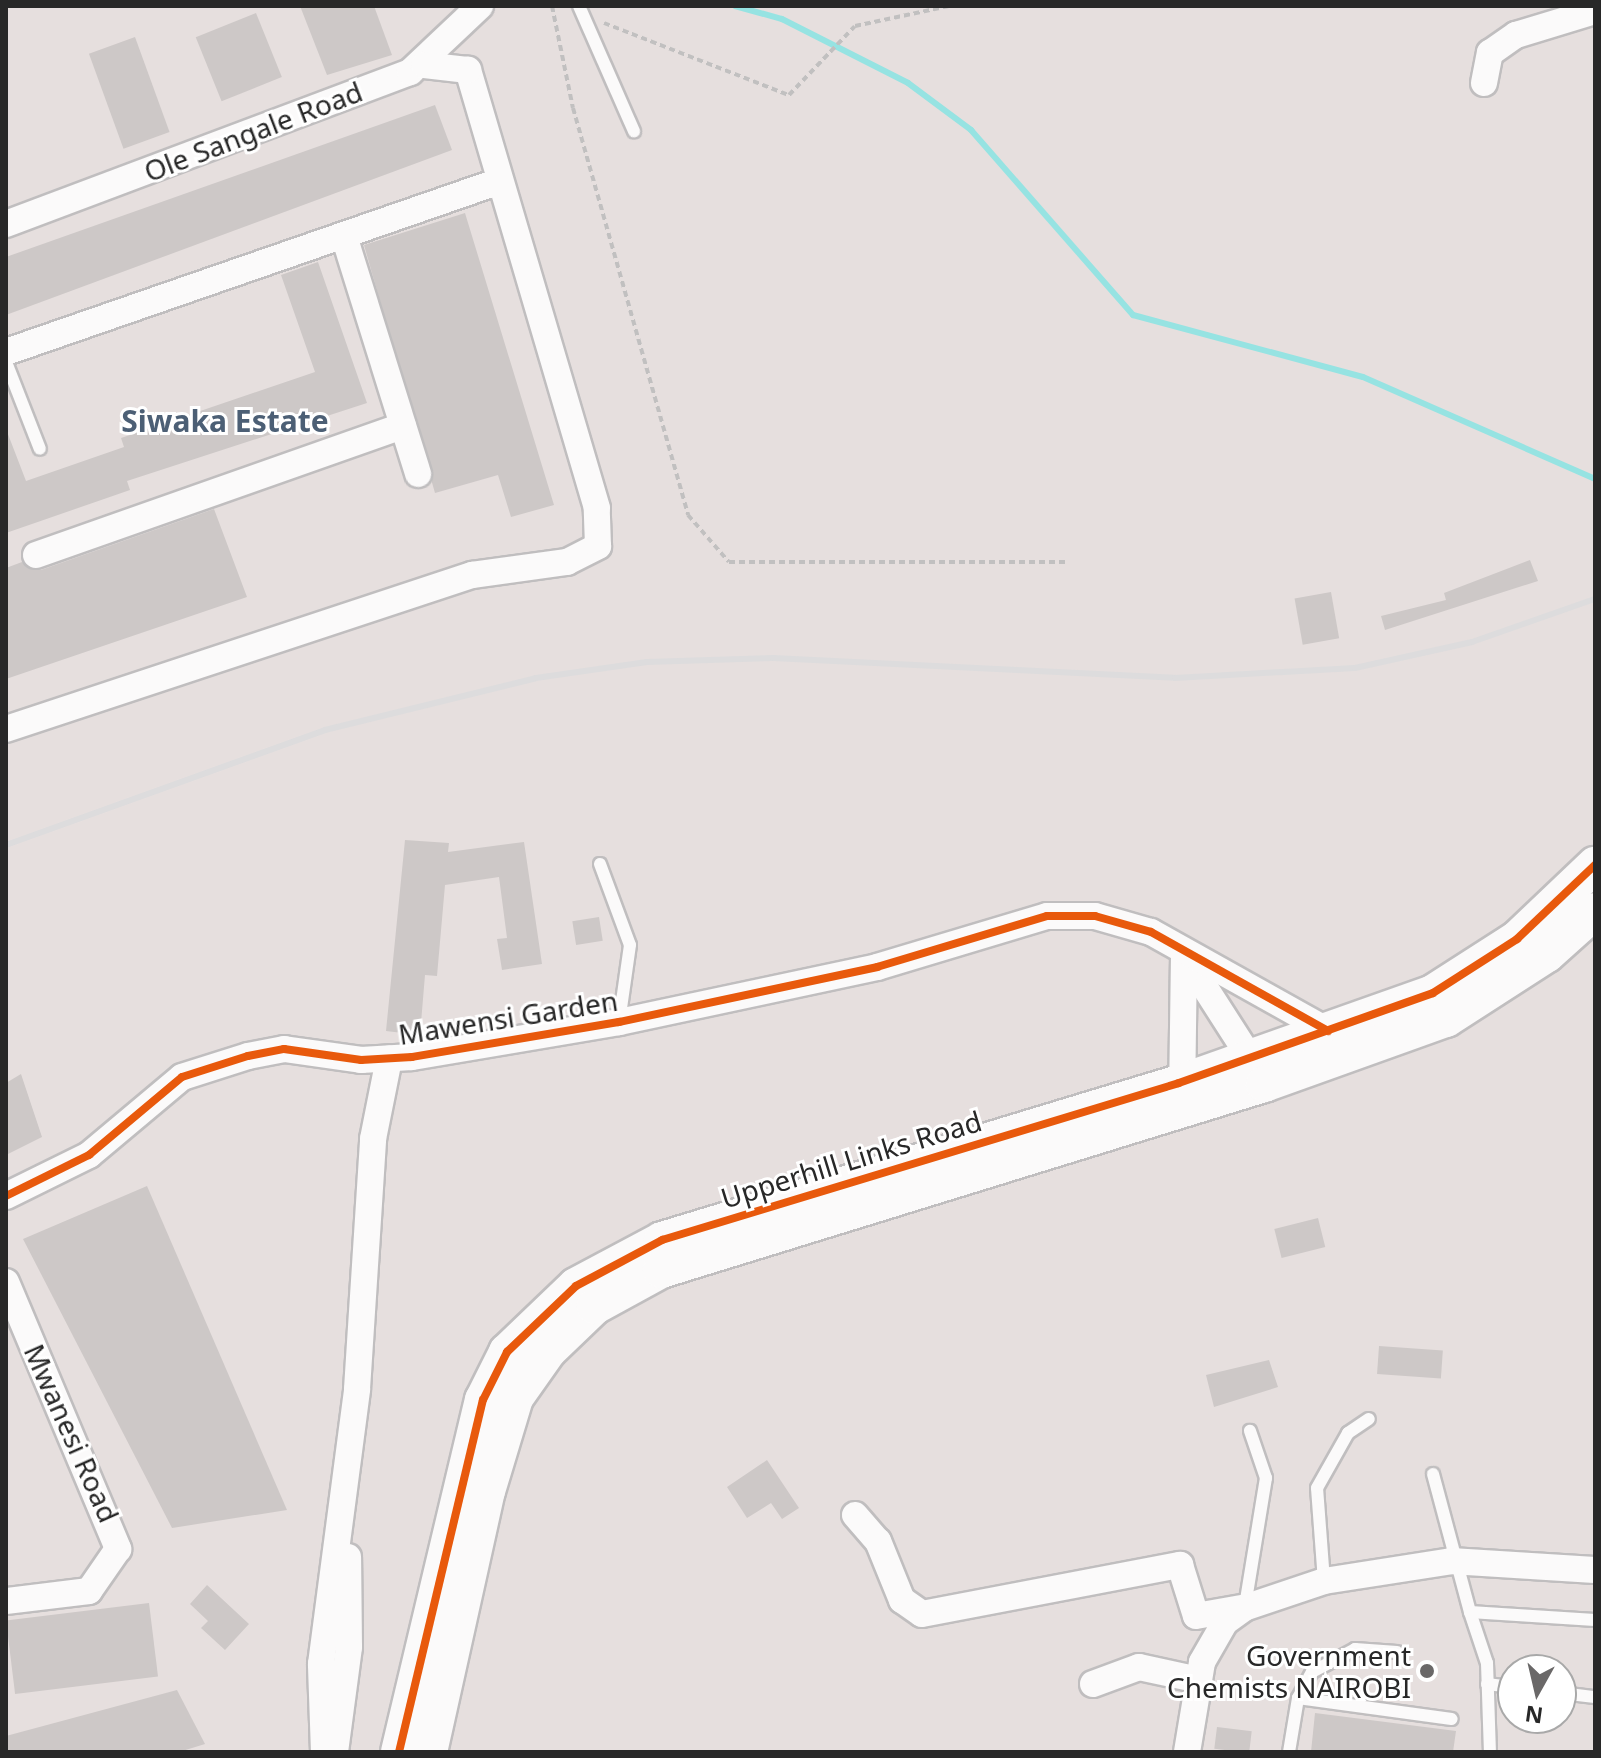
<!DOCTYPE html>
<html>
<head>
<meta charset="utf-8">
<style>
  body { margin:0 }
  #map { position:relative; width:1601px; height:1758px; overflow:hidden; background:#e6dfde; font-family:"Noto Sans",sans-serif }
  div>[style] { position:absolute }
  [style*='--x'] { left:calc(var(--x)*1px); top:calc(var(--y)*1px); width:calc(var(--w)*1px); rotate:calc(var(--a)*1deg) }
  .stream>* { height:6px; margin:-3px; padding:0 3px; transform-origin:3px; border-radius:3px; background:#96e3e2 }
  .building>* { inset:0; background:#cdc8c7; transform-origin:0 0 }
  .path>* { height:4px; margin-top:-2px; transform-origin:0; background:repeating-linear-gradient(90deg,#c1c0c0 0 6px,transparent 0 10px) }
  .roads { filter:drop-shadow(2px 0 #c0bebf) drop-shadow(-2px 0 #c0bebf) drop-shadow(0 2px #c0bebf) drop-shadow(0 -2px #c0bebf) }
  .lane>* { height:12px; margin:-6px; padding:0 6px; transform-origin:6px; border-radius:6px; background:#fbfafa }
  .street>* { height:26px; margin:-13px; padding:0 13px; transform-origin:13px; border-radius:13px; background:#fbfafa }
  .secondary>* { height:36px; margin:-18px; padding:0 18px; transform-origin:18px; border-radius:18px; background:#fbfafa }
  .rail>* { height:6px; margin:-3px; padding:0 3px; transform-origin:3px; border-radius:3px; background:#dddcdd }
  .cycleway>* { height:8px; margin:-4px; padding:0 4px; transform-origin:4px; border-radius:4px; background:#e8590c }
  .dots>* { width:22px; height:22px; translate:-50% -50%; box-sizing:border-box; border:4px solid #fff; border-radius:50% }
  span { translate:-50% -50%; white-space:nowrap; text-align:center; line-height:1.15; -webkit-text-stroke:6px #fff; paint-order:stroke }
  .street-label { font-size:28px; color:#282828 }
  .poi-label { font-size:28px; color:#282828 }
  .right { translate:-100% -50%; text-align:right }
  .neighbourhood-label { font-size:30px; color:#4c5f75; font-weight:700 }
  .frame { position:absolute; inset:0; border:8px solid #282828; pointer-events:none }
  .north { position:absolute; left:1497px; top:1654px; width:80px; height:80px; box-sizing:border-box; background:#fff; border:2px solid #a9a9a9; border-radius:50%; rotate:188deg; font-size:22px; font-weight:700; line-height:32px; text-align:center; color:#282828 }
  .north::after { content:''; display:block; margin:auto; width:28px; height:36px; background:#6a6868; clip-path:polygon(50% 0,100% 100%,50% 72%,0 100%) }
</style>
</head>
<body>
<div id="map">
  <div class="stream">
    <div style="--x:735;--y:6;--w:49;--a:15.5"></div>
    <div style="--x:782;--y:19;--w:141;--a:26.9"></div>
    <div style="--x:908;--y:83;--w:79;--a:36.7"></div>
    <div style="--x:971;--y:130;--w:246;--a:48.8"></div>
    <div style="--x:1133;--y:315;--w:238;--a:15.1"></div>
    <div style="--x:1363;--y:377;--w:253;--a:23.7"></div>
  </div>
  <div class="building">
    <div style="clip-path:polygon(300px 6px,374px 6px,392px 55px,327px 75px)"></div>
    <div style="left:256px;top:13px;width:69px;height:65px;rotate:68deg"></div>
    <div style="left:135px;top:37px;width:101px;height:49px;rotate:70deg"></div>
    <div style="clip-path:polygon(435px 105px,452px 150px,6px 315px,6px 257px)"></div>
    <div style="clip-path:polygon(465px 213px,554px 505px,511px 517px,498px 475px,435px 493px,364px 245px)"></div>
    <div style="clip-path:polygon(318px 262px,367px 403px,127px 481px,130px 490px,6px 533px,6px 429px,26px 481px,124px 447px,121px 438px,315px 372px,281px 275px)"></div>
    <div style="clip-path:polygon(214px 509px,247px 597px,6px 679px,6px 568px,22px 562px,41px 570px)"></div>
    <div style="clip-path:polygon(1530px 560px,1538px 581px,1385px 630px,1381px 616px,1446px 600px,1444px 593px)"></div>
    <div style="left:1331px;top:592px;width:47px;height:37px;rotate:80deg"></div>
    <div style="clip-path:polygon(405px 840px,449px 843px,448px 852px,524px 842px,542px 964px,502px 970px,497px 939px,507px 938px,499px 877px,445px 885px,437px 976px,425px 975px,420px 1035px,386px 1031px)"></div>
    <div style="left:599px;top:917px;width:24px;height:27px;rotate:81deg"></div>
    <div style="clip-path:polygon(21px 1074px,42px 1137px,6px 1155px,6px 1083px)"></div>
    <div style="clip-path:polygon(147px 1186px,287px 1510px,172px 1528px,23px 1239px)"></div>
    <div style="left:1318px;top:1218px;width:30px;height:45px;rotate:76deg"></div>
    <div style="left:1379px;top:1346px;width:64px;height:28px;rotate:4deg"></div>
    <div style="clip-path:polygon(1269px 1360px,1278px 1387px,1214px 1407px,1206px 1375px)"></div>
    <div style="clip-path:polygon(767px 1460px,799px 1508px,782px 1519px,771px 1503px,747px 1518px,727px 1487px)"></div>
    <div style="clip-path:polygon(207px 1585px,249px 1624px,225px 1650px,201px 1628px,208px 1621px,190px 1604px)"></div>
    <div style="left:149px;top:1603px;width:74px;height:144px;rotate:83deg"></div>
    <div style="clip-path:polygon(177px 1690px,205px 1744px,179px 1752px,6px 1752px,6px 1736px)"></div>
    <div style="clip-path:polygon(1315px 1713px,1456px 1731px,1453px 1752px,1311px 1752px)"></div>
    <div style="left:1217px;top:1727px;width:35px;height:22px;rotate:7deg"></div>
  </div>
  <div class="path">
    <div style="--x:552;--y:6;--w:104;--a:78.4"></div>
    <div style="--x:573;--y:108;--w:423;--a:74.2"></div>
    <div style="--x:688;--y:515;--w:62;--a:48.9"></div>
    <div style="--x:729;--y:562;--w:337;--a:0"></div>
    <div style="--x:604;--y:23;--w:199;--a:21.3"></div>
    <div style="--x:789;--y:95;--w:95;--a:-46.3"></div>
    <div style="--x:855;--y:26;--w:96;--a:-12"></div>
  </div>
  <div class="roads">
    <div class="lane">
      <div style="--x:579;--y:6;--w:137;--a:66.3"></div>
      <div style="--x:6;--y:362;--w:93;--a:68.7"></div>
      <div style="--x:600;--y:864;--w:86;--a:69.7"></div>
      <div style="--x:630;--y:945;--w:78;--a:98.1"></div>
      <div style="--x:1433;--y:1474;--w:143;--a:75"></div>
      <div style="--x:1470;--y:1612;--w:125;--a:3.7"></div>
      <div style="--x:1324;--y:1581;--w:93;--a:-94.3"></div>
      <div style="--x:1317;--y:1488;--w:63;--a:-60.6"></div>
      <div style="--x:1348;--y:1433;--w:25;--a:-34"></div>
      <div style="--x:1245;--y:1606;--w:130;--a:-80.7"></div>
      <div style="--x:1266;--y:1478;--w:50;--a:-108.8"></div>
      <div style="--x:1470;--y:1612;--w:54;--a:71.6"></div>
      <div style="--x:1487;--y:1663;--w:89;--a:88.1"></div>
      <div style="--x:1487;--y:1684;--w:26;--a:7"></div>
      <div style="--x:1561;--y:1693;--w:34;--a:7"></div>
      <div style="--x:1298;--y:1698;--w:155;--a:7.8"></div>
      <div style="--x:1289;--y:1752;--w:55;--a:-80.5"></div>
      <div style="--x:1298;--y:1698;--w:30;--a:-62"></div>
      <div style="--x:1312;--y:1672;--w:49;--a:-28.1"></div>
      <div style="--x:1355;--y:1649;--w:42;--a:4.1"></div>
    </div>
    <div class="street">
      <div style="--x:1484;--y:83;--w:31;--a:-79"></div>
      <div style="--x:1490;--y:53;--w:32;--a:-35"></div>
      <div style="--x:1516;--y:35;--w:83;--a:-16.9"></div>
      <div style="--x:6;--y:224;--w:432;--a:-20.6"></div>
      <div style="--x:410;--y:72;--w:96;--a:-43.3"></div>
      <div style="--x:345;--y:239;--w:246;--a:72.7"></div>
      <div style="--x:6;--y:352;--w:520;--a:-19.1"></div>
      <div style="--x:36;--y:555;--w:389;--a:-19.4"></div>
      <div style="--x:6;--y:729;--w:491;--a:-18.3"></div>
      <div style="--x:472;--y:575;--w:96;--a:-7.8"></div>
      <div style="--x:567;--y:562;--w:35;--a:-27"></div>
      <div style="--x:598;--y:546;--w:38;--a:-92"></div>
      <div style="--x:597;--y:508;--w:457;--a:-106.4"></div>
      <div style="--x:468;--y:70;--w:44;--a:-173.5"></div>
      <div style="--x:1186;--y:958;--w:133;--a:57.3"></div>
      <div style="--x:1182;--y:1099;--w:143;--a:-89.2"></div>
      <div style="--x:6;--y:1196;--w:93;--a:-26.3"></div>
      <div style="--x:89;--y:1155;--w:121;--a:-40"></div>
      <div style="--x:182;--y:1077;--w:69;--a:-17.7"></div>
      <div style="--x:248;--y:1056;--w:37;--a:-11"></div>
      <div style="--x:284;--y:1049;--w:78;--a:8.1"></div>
      <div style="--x:361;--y:1060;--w:51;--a:-3.4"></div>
      <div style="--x:412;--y:1057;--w:210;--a:-9.6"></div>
      <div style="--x:619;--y:1022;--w:264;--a:-12"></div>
      <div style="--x:877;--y:967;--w:177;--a:-16.7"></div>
      <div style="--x:1047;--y:916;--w:48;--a:0"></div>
      <div style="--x:1095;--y:916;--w:58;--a:15.9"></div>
      <div style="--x:1151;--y:932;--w:203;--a:29.2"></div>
      <div style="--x:6;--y:1282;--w:290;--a:67.2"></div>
      <div style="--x:118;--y:1549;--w:51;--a:124.6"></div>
      <div style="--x:89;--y:1591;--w:84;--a:173.1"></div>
      <div style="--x:855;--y:1515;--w:35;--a:49"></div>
      <div style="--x:878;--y:1541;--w:64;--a:67.9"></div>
      <div style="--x:902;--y:1600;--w:24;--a:35"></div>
      <div style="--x:922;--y:1614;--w:263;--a:-10.8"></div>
      <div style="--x:1180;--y:1565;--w:53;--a:72.6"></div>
      <div style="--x:1196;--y:1616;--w:46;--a:-10.1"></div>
      <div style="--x:1093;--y:1684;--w:49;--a:-20.3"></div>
      <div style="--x:1139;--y:1667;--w:61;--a:12.2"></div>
      <div style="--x:324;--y:1752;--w:88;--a:-92"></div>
      <div style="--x:321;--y:1664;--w:277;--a:-82.5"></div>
      <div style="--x:357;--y:1389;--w:251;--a:-86.3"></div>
      <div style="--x:373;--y:1139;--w:82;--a:-78.7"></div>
      <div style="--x:335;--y:1752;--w:106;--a:-82.4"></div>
      <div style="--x:349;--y:1647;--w:90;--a:-90.6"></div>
      <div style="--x:1187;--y:1752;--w:91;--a:-80.5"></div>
      <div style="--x:1202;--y:1662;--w:46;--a:-60.1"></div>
      <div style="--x:1225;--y:1622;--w:24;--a:-36"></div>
      <div style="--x:1244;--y:1608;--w:84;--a:-18.6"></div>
      <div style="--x:1324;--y:1581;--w:129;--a:-8.9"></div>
      <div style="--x:1451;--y:1561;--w:144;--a:3.6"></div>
    </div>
    <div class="secondary">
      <div style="--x:399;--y:1752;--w:362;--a:-76.6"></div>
      <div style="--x:483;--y:1400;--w:54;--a:-63.4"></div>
      <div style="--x:507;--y:1352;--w:95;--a:-43.7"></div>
      <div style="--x:576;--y:1286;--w:98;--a:-28.1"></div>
      <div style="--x:662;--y:1240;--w:540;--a:-16.89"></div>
      <div style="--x:1179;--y:1083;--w:269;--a:-19.5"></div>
      <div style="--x:1433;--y:993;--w:100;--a:-32.7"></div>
      <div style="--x:1517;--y:939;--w:108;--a:-43.5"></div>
      <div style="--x:429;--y:1752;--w:267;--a:-77.5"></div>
      <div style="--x:487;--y:1491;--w:97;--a:-73.2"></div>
      <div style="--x:515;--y:1398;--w:57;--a:-54.9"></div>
      <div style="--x:548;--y:1351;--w:65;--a:-43.8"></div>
      <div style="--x:595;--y:1306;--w:75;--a:-28.6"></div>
      <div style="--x:661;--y:1270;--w:631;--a:-17.14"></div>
      <div style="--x:1264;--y:1084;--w:193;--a:-19.7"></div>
      <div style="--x:1446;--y:1019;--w:120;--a:-32.8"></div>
      <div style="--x:1547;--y:954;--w:64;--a:-41.9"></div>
    </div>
  </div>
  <div class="rail">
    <div style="--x:6;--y:845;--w:339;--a:-19.8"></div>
    <div style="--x:325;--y:730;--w:217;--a:-13.8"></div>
    <div style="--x:536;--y:678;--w:112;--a:-8.2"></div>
    <div style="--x:647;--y:662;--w:126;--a:-1.8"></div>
    <div style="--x:773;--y:658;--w:402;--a:2.8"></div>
    <div style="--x:1175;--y:678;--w:180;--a:-3.2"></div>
    <div style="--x:1355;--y:668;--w:120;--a:-12.5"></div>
    <div style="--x:1472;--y:642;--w:130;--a:-19.3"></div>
  </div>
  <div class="cycleway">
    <div style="--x:6;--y:1196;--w:93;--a:-26.3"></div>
    <div style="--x:89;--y:1155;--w:121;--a:-40"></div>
    <div style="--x:182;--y:1077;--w:69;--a:-17.7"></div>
    <div style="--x:248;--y:1056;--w:37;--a:-11"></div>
    <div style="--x:284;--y:1049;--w:78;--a:8.1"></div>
    <div style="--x:361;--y:1060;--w:51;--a:-3.4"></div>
    <div style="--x:412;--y:1057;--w:210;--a:-9.6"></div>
    <div style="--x:619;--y:1022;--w:264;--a:-12"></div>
    <div style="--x:877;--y:967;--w:177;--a:-16.7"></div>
    <div style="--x:1047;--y:916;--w:48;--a:0"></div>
    <div style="--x:1095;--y:916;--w:58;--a:15.9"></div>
    <div style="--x:1151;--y:932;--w:203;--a:29.2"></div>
    <div style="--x:399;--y:1752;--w:362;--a:-76.6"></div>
    <div style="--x:483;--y:1400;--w:54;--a:-63.4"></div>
    <div style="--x:507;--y:1352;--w:95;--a:-43.7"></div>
    <div style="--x:576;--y:1286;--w:98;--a:-28.1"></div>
    <div style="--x:662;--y:1240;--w:540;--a:-16.89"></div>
    <div style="--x:1179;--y:1083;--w:269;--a:-19.5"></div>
    <div style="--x:1433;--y:993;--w:100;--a:-32.7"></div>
    <div style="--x:1517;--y:939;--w:108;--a:-43.5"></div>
  </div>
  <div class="dots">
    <div style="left:1427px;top:1671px;background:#6a6868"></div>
  </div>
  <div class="street-label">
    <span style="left:253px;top:131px;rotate:-21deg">Ole Sangale Road</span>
    <span style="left:508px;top:1017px;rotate:-9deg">Mawensi Garden</span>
    <span style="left:851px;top:1159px;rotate:-17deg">Upperhill Links Road</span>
    <span style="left:72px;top:1433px;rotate:66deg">Mwanesi Road</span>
  </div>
  <div class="poi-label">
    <span class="right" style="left:1411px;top:1671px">Government<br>Chemists NAIROBI</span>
  </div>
  <div class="neighbourhood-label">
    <span style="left:225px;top:421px">Siwaka Estate</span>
  </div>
  <div class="frame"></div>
  <div class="north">N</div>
</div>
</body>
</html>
